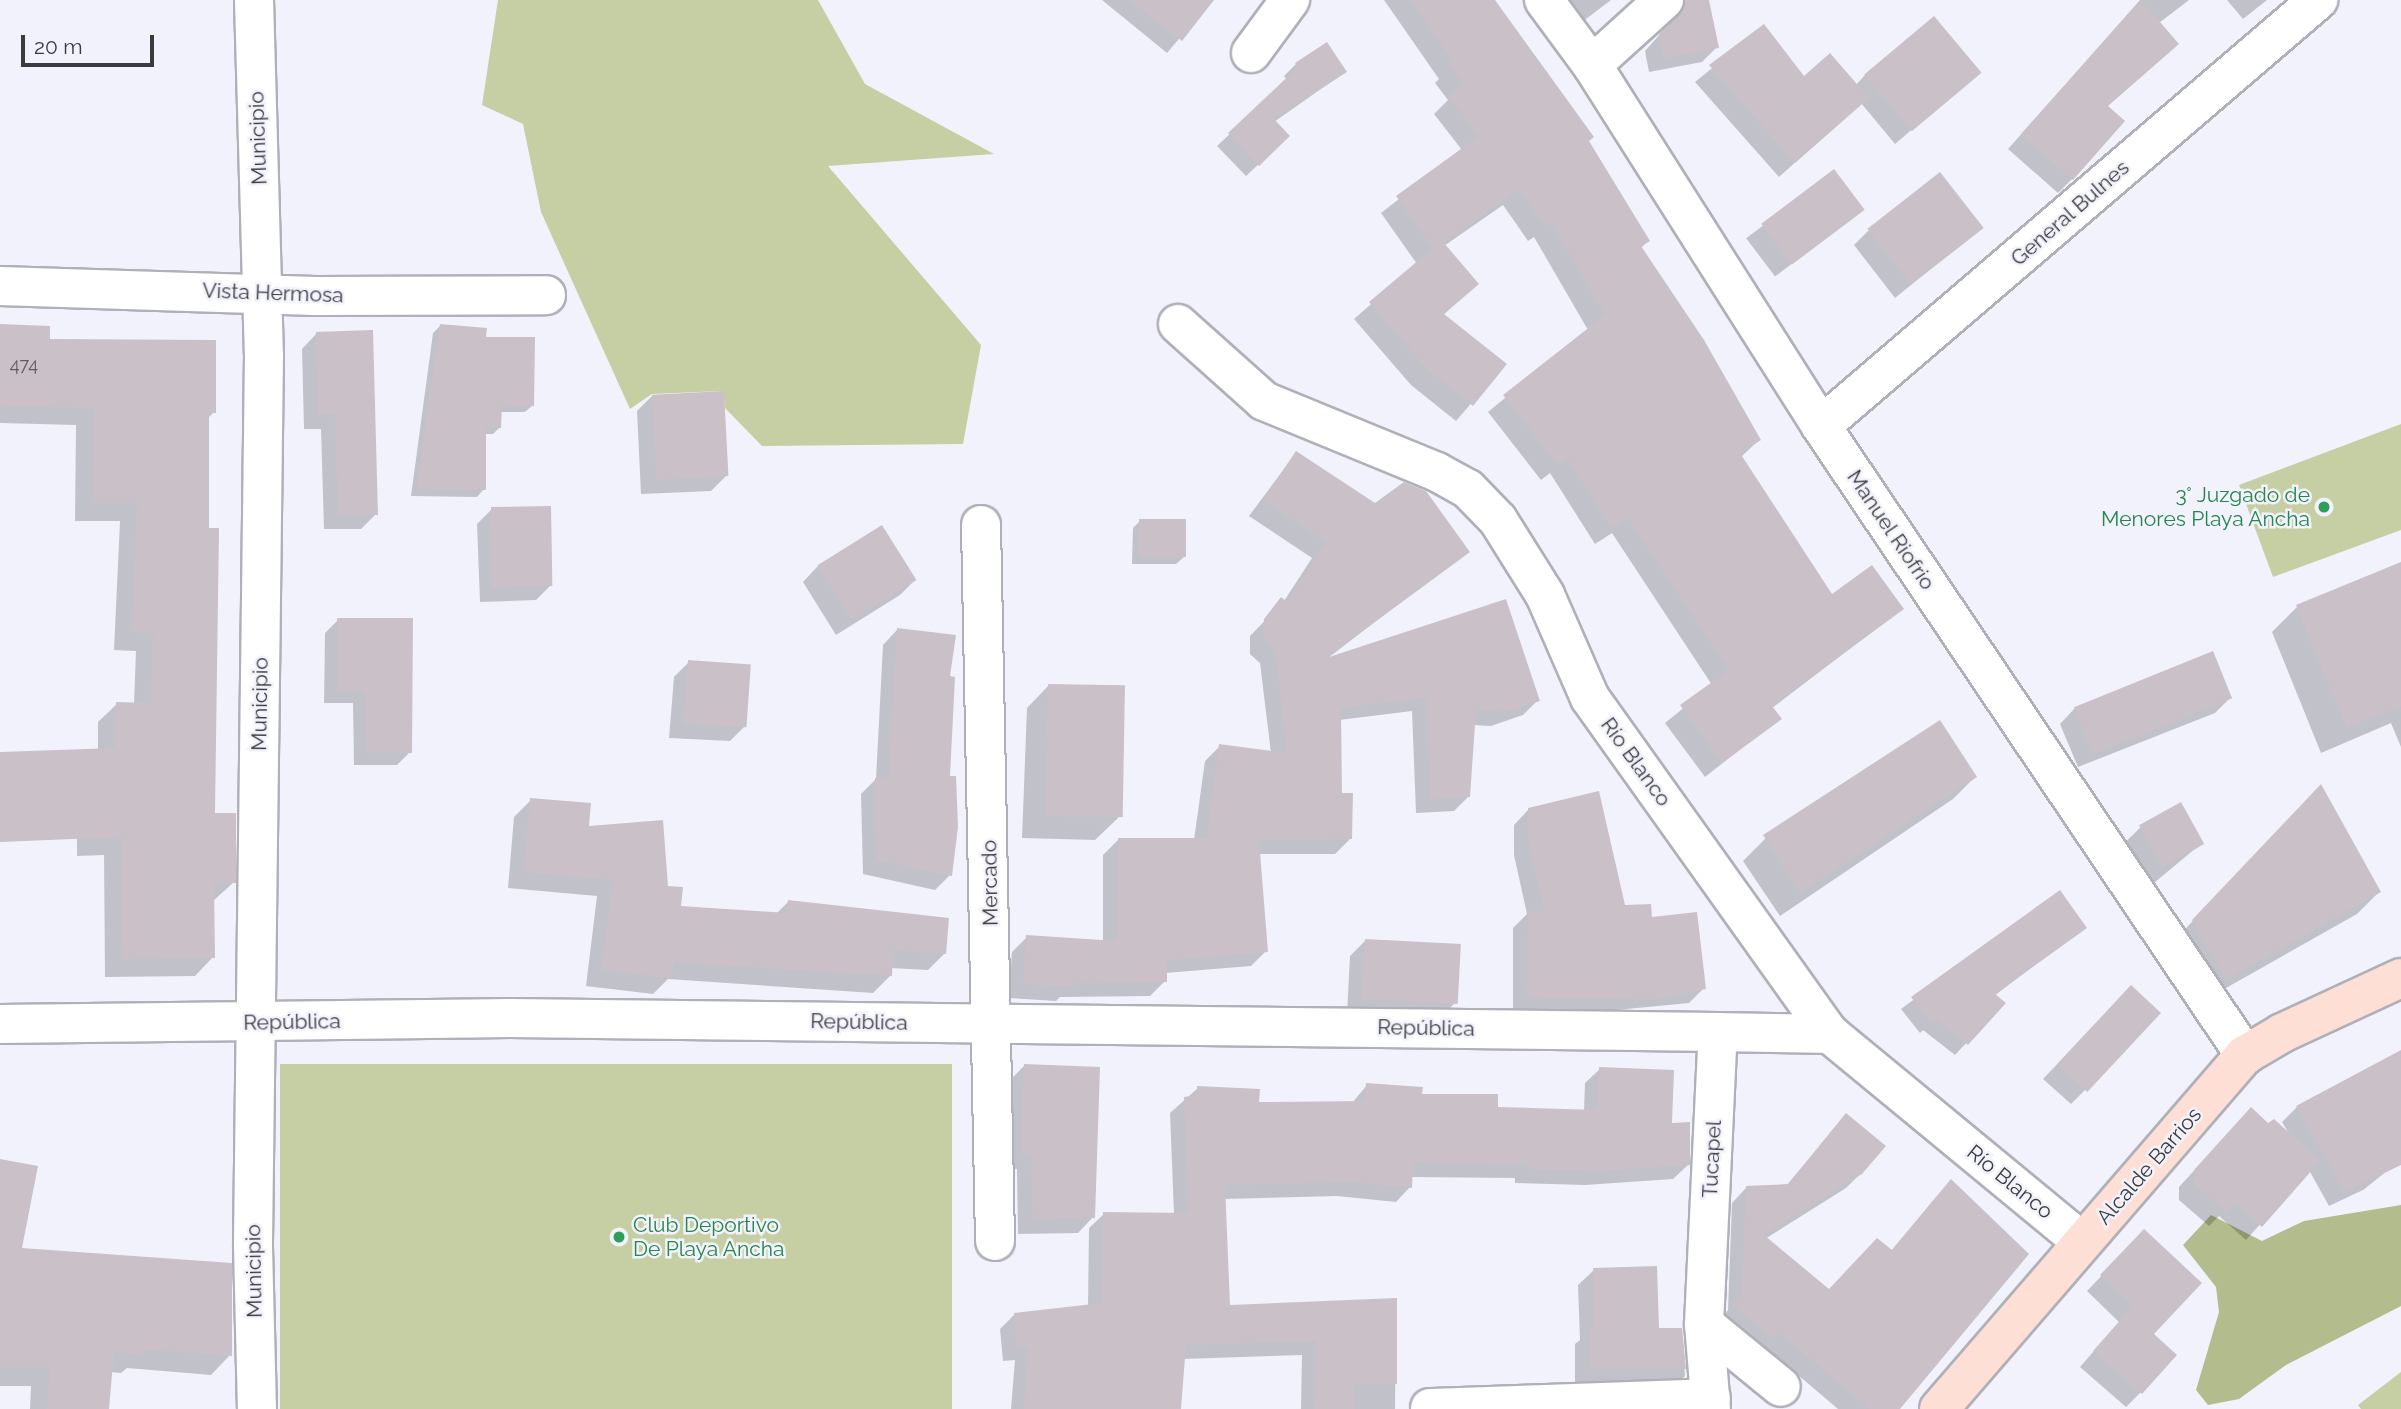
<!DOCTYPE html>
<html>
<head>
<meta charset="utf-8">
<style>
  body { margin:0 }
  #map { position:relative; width:2401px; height:1409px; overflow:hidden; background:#f2f2fc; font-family:Raleway,sans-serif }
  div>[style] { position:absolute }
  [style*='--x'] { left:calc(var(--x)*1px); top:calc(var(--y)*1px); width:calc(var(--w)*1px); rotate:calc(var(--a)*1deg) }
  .green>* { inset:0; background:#c6cfa3; transform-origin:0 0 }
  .forest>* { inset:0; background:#b3bc8d }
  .shadow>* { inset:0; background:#0003; transform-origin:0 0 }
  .building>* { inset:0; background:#cac1c8; transform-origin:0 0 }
  .roads { filter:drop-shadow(2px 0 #b0b0b9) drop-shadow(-2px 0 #b0b0b9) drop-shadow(0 2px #b0b0b9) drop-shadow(0 -2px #b0b0b9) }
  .street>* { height:38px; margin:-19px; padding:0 19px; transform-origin:19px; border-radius:19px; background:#fff }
  .secondary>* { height:38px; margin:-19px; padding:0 19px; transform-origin:19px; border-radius:19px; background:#fedfd5 }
  .dots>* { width:19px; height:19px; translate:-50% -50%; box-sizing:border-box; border:4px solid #f2f2fc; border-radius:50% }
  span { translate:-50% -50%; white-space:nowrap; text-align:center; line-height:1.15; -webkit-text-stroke:5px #f2f2fc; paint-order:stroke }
  .number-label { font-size:18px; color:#5f5c61 }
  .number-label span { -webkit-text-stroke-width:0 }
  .street-label { font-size:21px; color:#3b3b3f }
  .leisure-label { font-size:21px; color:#27864d }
  .right { translate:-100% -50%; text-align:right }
  .left { translate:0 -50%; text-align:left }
  .scale { position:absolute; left:21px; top:35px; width:133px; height:32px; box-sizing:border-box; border:4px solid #3b3b3f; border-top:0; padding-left:9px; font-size:21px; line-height:24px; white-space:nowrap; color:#3b3b3f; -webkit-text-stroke:5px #f2f2fc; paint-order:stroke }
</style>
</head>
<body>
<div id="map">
  <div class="green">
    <div style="clip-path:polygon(498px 0,818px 0,865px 84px,994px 154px,828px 166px,981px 345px,963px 444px,762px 446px,725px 408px,723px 391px,652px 394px,630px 409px,541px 212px,523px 124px,482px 105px)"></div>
    <div style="clip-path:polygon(2401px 424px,2401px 530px,2273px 577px,2239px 485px)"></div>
    <div style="left:280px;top:1064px;width:672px;height:345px"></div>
    <div style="clip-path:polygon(2401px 1372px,2401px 1409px,2361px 1409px,2358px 1405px)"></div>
  </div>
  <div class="forest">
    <div style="clip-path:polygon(2401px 1205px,2401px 1306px,2286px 1365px,2239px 1399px,2208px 1405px,2196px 1390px,2219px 1312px,2216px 1287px,2183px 1245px,2211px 1215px,2262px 1241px,2304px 1221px)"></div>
  </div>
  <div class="shadow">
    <div style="clip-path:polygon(1102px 0,1212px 0,1167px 53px)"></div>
    <div style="clip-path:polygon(1384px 0,1492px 0,1648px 241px,1641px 248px,1759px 440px,1741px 457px,1832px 597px,1902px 609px,1772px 708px,1780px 718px,1705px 777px,1665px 723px,1712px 685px,1612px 533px,1595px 544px,1550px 473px,1541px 480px,1488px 412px,1588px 330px,1534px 237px,1528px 241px,1503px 205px,1444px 246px,1477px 284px,1443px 315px,1504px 365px,1456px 421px,1411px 385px,1354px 319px,1417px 264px,1381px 213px,1462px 150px,1434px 114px,1448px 100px,1435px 83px,1439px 79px)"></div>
    <div style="clip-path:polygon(1568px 0,1611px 0,1582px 22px)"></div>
    <div style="clip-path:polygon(2140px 0,2189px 0,2159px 23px,2107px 107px,2072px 179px,2058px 193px,2008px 149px)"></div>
    <div style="clip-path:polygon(2227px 0,2267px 0,2243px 19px)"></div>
    <div style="clip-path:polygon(1686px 5px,1717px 47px,1702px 62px,1649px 72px,1645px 51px)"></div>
    <div style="clip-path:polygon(1764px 26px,1804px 78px,1856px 85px,1865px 75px,1979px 72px,1895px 144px,1861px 103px,1779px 177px,1695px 82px)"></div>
    <div style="clip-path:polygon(1296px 64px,1345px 72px,1274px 122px,1276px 148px,1246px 176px,1217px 146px,1287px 80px,1284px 76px)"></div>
    <div style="left:1834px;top:172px;width:48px;height:110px;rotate:53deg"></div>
    <div style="clip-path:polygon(1981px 228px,1895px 298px,1854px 245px,1869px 230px)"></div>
    <div style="clip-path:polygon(0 326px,48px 341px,214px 412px,207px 419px,213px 815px,234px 882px,213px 901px,213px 957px,195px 976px,105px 977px,104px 855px,77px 856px,77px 807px,0 804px,0 753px,98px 750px,98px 722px,117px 704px,134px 704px,136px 651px,114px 650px,120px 521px,75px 521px,76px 425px,0 423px)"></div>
    <div style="clip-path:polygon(440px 326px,484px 339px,533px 405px,525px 412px,500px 412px,500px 427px,493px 434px,484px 434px,484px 489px,477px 497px,411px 496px,433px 333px)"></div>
    <div style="clip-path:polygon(317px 333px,376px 514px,361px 529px,324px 529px,321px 429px,304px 429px,302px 349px)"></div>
    <div style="clip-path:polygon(652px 396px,726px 476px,711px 491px,641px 494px,637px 411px)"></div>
    <div style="clip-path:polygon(1296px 453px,1375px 506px,1467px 551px,1328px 658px,1538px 700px,1523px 715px,1491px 726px,1473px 725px,1469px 796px,1454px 811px,1416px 813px,1412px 711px,1339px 720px,1340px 794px,1350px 839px,1335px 854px,1258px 854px,1266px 951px,1251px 966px,1165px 973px,1165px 981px,1150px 996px,1060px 997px,1056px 1001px,1009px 998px,1012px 952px,1027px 937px,1103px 942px,1103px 855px,1118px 840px,1194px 840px,1205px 761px,1220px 746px,1271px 753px,1260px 663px,1250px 654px,1250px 636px,1284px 601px,1312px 558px,1249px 516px)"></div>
    <div style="clip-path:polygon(492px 509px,551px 585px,536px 600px,480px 602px,477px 524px)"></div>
    <div style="clip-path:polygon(1140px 521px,1184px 557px,1176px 564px,1132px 564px,1133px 528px)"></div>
    <div style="clip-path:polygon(2401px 564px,2401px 747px,2391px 723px,2321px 753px,2272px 632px,2297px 607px)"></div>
    <div style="clip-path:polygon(818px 566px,915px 580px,900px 595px,836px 635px,803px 582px)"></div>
    <div style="clip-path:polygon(338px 620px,410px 752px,397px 765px,354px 765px,353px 703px,324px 703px,325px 633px)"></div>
    <div style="clip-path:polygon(897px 630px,948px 678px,950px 875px,935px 890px,863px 874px,861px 794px,876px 779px,883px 645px)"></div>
    <div style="clip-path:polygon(689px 662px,745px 726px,730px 741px,669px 738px,674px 677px)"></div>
    <div style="clip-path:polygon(1049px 685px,1118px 818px,1095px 840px,1022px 838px,1027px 708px)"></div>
    <div style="clip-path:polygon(2230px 698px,2215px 713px,2078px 767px,2060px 724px,2075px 708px)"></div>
    <div style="clip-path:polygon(1975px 777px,1953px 799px,1780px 916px,1743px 861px,1766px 838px)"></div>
    <div style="clip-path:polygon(531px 800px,587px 828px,666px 887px,679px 908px,776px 914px,789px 901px,945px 953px,928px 970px,890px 968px,890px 976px,873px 993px,668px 979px,653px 994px,586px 986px,597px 896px,508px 888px,514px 817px)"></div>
    <div style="clip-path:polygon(1529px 809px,1624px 907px,1650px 919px,1704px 988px,1689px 1003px,1575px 1014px,1513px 1012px,1513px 928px,1527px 914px,1514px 855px,1514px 825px)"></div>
    <div style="clip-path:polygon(2299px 809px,2379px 892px,2357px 914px,2203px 1001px,2171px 944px)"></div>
    <div style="clip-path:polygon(2141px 827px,2202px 843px,2142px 893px,2118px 849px)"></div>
    <div style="clip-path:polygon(2059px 893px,2084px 928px,1994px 996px,2003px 1003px,1955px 1055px,1923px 1030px,1920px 1033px,1901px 1009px)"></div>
    <div style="clip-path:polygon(1365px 941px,1456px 1002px,1441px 1017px,1347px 1014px,1350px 956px)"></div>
    <div style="clip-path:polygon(2116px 1002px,2086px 1089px,2071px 1104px,2043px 1079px)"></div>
    <div style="clip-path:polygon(2401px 1051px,2401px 1160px,2363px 1190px,2329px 1206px,2309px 1170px,2246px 1240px,2219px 1216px,2209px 1226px,2179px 1200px,2179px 1187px,2236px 1125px,2267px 1125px,2288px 1132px,2282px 1122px,2297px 1107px)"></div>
    <div style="clip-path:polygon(1024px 1066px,1093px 1217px,1078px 1233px,1018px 1234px,1017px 1169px,1006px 1169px,1009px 1081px)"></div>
    <div style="clip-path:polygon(1600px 1069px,1670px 1125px,1688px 1165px,1673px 1179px,1585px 1185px,1515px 1183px,1515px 1178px,1411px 1177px,1410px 1187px,1396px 1202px,1337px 1196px,1224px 1199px,1229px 1307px,1396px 1300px,1395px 1409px,1301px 1409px,1302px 1355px,1183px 1359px,1179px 1409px,1011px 1409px,1015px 1360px,1003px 1361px,1000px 1329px,1014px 1315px,1088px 1307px,1089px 1228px,1104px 1214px,1174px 1214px,1170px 1113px,1198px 1088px,1257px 1104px,1352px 1103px,1367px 1085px,1496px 1108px,1584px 1111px,1585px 1083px)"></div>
    <div style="clip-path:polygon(1847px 1115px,1861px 1173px,1846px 1188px,1765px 1239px,1829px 1291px,1891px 1251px,1937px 1196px,1897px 1409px,1838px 1409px,1765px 1347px,1759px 1353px,1719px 1321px,1728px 1310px,1732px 1203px,1746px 1188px,1786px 1186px)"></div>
    <div style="clip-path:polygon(0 1161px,20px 1250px,230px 1355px,211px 1375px,127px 1368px,121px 1373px,110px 1372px,107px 1409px,30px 1409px,31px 1386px,0 1386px)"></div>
    <div style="clip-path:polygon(2129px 1247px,2152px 1334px,2141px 1392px,2126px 1407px,2080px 1367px,2119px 1322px,2087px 1291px)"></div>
    <div style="clip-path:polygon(1594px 1270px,1658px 1329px,1681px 1329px,1685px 1376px,1669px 1391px,1575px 1395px,1575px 1344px,1580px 1340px,1578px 1285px)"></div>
  </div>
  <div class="building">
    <div style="clip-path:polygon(1129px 0,1214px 0,1182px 41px)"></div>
    <div style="clip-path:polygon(1411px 0,1495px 0,1594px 137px,1589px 141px,1650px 241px,1641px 246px,1704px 340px,1761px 440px,1740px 453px,1832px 594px,1872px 565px,1904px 609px,1772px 706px,1782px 719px,1722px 763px,1680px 705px,1729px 670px,1628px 518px,1612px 529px,1567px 458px,1558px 465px,1503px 395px,1605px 315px,1551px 222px,1545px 226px,1519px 190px,1444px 243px,1479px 284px,1444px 314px,1507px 364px,1473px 406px,1427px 369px,1369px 302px,1433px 248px,1396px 196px,1479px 136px,1449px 96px,1464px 84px,1450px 65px,1454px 62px)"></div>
    <div style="clip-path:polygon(1685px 0,1709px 0,1719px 48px,1664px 58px,1659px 34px,1679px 16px)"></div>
    <div style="clip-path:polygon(2141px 0,2179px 44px,2108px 106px,2125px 121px,2073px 180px,2021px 134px)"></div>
    <div style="left:1934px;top:16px;width:74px;height:91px;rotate:50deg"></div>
    <div style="clip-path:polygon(1764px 24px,1804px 76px,1830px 53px,1869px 98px,1795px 163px,1709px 65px)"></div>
    <div style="clip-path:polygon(1327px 42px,1347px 72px,1274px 119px,1290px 136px,1259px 166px,1228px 133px,1298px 67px,1295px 63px)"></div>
    <div style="left:1834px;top:169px;width:51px;height:91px;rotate:53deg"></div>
    <div style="left:1940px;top:172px;width:71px;height:92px;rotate:52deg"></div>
    <div style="clip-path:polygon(0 324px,50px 326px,50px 339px,216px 340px,216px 413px,209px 413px,209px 528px,219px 528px,215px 813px,236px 813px,236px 883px,214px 883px,215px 958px,123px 959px,122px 837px,0 842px,0 752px,115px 748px,116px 702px,151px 703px,153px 633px,132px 632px,137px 503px,93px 503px,94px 408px,0 405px)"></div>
    <div style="clip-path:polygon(440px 324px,487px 328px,486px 337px,535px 337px,534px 406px,502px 405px,501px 428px,486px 427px,486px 490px,417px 489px)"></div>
    <div style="clip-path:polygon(373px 330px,378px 515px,338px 515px,335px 414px,318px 415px,316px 332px)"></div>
    <div style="left:724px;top:391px;width:85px;height:72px;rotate:87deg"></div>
    <div style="clip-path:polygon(1296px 451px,1375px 503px,1404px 482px,1426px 491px,1470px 552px,1326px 658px,1506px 599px,1540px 701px,1508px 711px,1476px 710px,1470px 797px,1430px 799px,1427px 697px,1341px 708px,1342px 793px,1353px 793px,1352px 839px,1259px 840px,1268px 952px,1167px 960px,1167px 982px,1073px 983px,1073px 987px,1023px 984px,1026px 935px,1117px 941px,1118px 838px,1207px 838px,1219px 744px,1287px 753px,1275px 648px,1264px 639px,1264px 619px,1281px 597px,1287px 602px,1326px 542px,1263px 500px)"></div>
    <div style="left:551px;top:506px;width:80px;height:60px;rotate:89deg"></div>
    <div style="left:1139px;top:519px;width:47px;height:38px"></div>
    <div style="left:882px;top:525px;width:65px;height:76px;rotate:58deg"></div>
    <div style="clip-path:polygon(2401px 562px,2401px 706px,2347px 728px,2296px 605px)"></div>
    <div style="clip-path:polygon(337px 618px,413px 618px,412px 753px,367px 753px,365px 691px,337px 691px)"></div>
    <div style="clip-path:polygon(897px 628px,956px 635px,950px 676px,955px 677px,950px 776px,956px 776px,958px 827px,952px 876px,877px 860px,875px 778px,889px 777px)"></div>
    <div style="left:2213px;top:651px;width:51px;height:150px;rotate:68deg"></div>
    <div style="left:688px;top:660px;width:63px;height:63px;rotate:4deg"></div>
    <div style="left:1048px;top:684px;width:77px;height:132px;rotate:1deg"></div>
    <div style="left:1940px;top:720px;width:68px;height:211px;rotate:57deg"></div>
    <div style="clip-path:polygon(2321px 784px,2381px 892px,2226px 980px,2192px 920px)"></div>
    <div style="clip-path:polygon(1599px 791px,1625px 905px,1651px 904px,1652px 917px,1697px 912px,1706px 989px,1653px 999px,1527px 997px,1528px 911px,1545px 911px,1528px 839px,1528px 808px)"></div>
    <div style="clip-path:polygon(530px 798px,591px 803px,589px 826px,663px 820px,668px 886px,683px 887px,681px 906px,787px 913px,788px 900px,949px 918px,946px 954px,893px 950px,892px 976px,674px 962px,672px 978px,602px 970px,613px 880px,524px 872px)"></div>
    <div style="left:2181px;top:802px;width:48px;height:48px;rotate:61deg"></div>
    <div style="clip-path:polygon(2060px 890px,2087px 928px,1995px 994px,2006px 1003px,1968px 1045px,1936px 1020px,1932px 1023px,1911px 997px)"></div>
    <div style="left:1365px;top:939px;width:96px;height:60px;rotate:3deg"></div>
    <div style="left:2131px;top:985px;width:41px;height:108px;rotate:43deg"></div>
    <div style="clip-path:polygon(2401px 1050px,2401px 1165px,2345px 1192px,2296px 1106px)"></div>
    <div style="clip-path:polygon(1024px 1064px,1100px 1067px,1095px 1218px,1033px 1219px,1031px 1155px,1021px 1154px)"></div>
    <div style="clip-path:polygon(1599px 1067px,1674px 1070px,1672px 1123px,1690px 1122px,1690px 1165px,1600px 1171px,1529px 1169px,1529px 1164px,1413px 1163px,1412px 1188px,1352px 1182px,1225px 1185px,1230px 1305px,1397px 1298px,1397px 1384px,1355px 1384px,1355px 1409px,1315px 1409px,1316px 1341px,1186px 1345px,1181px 1409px,1024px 1409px,1029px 1346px,1017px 1348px,1014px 1313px,1102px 1303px,1103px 1212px,1189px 1213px,1184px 1097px,1197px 1095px,1197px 1086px,1260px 1089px,1259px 1102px,1365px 1101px,1366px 1083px,1423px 1087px,1422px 1094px,1498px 1094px,1498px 1107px,1597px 1110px)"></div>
    <div style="clip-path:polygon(2251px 1107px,2268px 1123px,2274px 1119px,2320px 1161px,2262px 1227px,2235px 1202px,2226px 1212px,2194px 1184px,2194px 1170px)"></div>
    <div style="clip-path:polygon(1846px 1113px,1886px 1146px,1862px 1174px,1764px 1235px,1829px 1289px,1877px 1238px,1892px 1250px,1951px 1179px,2029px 1254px,1900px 1409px,1870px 1409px,1780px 1333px,1775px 1339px,1732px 1305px,1742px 1293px,1746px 1186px,1788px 1184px)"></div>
    <div style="clip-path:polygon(0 1159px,38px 1166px,22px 1248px,232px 1263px,232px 1356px,143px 1349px,142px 1355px,114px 1352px,109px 1409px,47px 1409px,50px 1367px,0 1367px)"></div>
    <div style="clip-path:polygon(2144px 1229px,2202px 1283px,2154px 1334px,2177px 1355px,2142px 1394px,2093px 1351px,2133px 1306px,2100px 1275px)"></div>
    <div style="clip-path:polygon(1657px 1266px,1659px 1328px,1682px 1328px,1686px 1369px,1589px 1369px,1590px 1328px,1595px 1328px,1593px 1268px)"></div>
  </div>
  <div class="roads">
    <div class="street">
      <div style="--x:254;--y:0;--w:355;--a:88.4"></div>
      <div style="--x:264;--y:355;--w:892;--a:90.71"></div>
      <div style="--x:253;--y:1247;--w:162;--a:88.6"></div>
      <div style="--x:1544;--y:0;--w:81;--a:53.6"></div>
      <div style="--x:1592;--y:65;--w:428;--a:57.6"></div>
      <div style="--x:1821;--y:426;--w:759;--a:56.02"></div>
      <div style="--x:1251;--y:53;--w:66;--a:-53.7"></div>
      <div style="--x:1592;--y:65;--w:97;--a:-42.1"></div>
      <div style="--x:0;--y:286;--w:315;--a:1.8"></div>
      <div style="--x:315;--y:296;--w:231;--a:-0.2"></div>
      <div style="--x:1178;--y:324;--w:115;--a:41.8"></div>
      <div style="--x:1264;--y:401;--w:187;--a:22.3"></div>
      <div style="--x:1437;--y:472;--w:35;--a:29"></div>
      <div style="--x:1468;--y:489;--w:43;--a:45.9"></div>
      <div style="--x:1498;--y:520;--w:89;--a:57.9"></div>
      <div style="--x:1545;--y:595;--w:112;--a:66.4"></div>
      <div style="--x:1590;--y:698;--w:413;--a:54.5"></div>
      <div style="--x:1830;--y:1034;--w:327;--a:39.5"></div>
      <div style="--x:1821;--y:426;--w:655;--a:-40.6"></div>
      <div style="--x:981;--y:525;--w:716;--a:88.88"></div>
      <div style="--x:0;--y:1024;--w:510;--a:-0.67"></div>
      <div style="--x:510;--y:1018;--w:1208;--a:0.66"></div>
      <div style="--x:1704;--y:1324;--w:99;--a:39.3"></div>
      <div style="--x:1430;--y:1408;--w:281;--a:-2"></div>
      <div style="--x:1711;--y:1409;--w:85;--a:-94.7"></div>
      <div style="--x:1704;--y:1324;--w:292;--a:-87.3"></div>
      <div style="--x:1718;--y:1032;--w:112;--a:1"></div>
    </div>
    <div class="secondary">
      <div style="--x:1939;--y:1409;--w:468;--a:-49.2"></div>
      <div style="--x:2245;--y:1055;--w:43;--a:-30.7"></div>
      <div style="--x:2282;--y:1033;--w:131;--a:-24.8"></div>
    </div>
  </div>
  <div class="dots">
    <div style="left:2324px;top:507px;background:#2e9e5b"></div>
    <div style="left:619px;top:1237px;background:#2e9e5b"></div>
  </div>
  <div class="number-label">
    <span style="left:24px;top:365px">474</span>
  </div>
  <div class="street-label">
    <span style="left:258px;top:138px;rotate:-92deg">Municipio</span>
    <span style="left:2070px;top:213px;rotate:-41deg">General Bulnes</span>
    <span style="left:273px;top:293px;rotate:2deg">Vista Hermosa</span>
    <span style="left:1891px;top:530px;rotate:56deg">Manuel Riofrio</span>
    <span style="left:260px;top:704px;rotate:-89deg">Municipio</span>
    <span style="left:1636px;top:762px;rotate:54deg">Río Blanco</span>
    <span style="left:990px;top:883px;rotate:-91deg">Mercado</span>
    <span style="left:292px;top:1022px;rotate:-1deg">República</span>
    <span style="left:859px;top:1022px;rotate:1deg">República</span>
    <span style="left:1426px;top:1028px;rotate:1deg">República</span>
    <span style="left:1712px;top:1159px;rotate:-87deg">Tucapel</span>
    <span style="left:2149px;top:1166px;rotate:-49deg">Alcalde Barrios</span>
    <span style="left:2010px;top:1182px;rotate:39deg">Río Blanco</span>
    <span style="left:254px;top:1271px;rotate:-91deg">Municipio</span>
  </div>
  <div class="leisure-label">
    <span class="right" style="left:2310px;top:507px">3° Juzgado de<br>Menores Playa Ancha</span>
    <span class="left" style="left:633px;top:1237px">Club Deportivo<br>De Playa Ancha</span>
  </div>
  <div class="scale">20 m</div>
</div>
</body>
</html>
